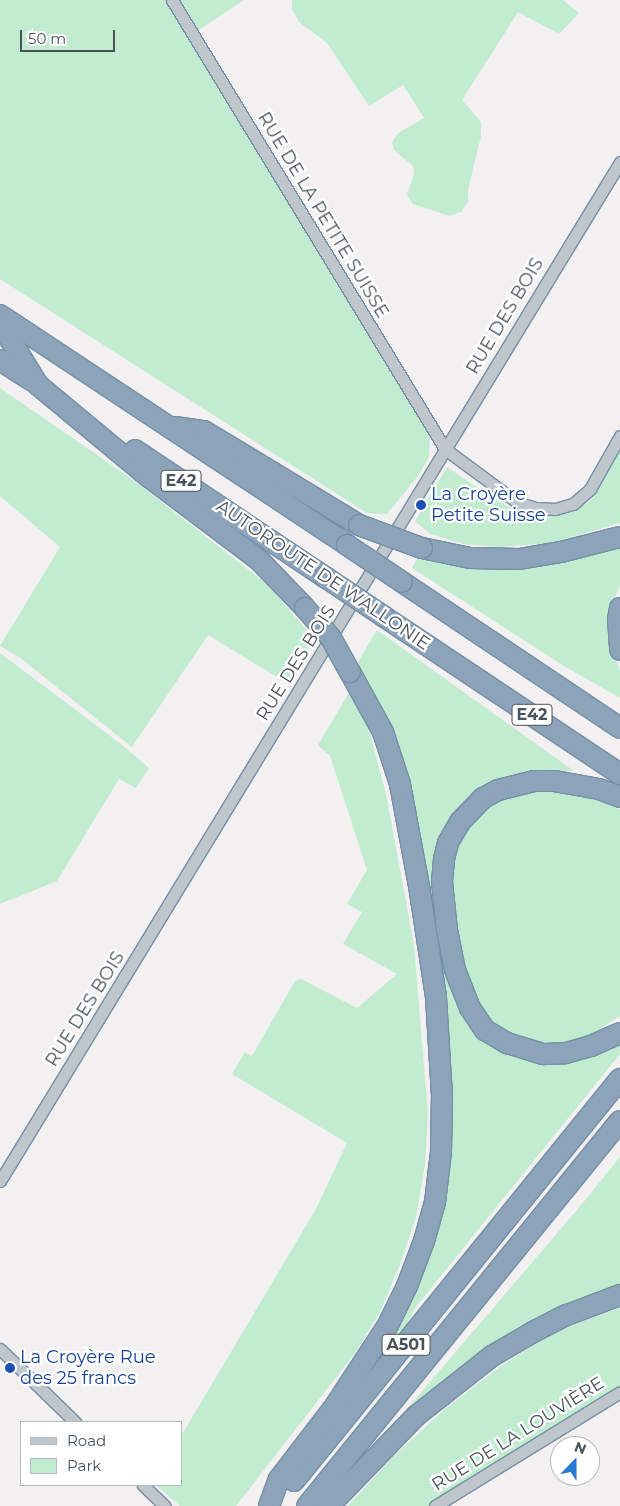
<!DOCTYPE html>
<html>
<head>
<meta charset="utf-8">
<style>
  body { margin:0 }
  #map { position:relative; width:620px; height:1506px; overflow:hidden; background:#f2f0f0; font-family:Montserrat,sans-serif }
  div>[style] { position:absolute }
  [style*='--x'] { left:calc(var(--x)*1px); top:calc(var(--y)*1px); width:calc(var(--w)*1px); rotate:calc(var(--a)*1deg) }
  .green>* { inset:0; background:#c2ecd0 }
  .roads { filter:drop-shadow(1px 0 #768fa6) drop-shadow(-1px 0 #768fa6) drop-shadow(0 1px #768fa6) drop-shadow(0 -1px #768fa6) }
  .minor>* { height:11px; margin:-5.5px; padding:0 5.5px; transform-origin:5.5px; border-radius:5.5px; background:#bfc7cd }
  .motorway>* { height:20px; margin:-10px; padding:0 10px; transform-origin:10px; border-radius:10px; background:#8ba4ba }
  .bridges { filter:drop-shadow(1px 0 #768fa6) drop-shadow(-1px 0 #768fa6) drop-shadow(0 1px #768fa6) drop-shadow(0 -1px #768fa6) }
  .motorway-bridge>* { height:20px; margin:-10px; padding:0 10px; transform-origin:10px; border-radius:10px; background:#8ba4ba }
  .dots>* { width:14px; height:14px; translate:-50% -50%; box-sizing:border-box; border:2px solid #fff; border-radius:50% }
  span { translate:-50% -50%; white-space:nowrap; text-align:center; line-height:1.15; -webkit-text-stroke:4.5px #fff; paint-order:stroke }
  .shield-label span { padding:1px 4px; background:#fff; border:1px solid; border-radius:4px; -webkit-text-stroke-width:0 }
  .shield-label { font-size:16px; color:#49535b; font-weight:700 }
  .street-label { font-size:18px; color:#49535b }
  .transit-label { font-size:18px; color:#164399 }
  .left { translate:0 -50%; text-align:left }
  .legend { position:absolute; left:20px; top:1421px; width:162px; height:65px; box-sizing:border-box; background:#fff; border:1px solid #b6babd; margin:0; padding:6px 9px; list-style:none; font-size:15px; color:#49535b }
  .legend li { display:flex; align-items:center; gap:10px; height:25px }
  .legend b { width:25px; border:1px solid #b6babd }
  .north { position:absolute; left:550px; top:1436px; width:50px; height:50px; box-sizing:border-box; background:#fff; border:1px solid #b6babd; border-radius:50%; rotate:22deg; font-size:14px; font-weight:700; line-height:20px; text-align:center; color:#49535b }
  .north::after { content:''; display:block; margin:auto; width:18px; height:22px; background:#2879d4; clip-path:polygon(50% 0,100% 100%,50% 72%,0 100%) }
  .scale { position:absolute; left:20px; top:30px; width:95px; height:22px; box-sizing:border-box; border:2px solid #49535b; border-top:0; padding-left:6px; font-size:15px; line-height:18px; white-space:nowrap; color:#49535b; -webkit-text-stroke:4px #fff; paint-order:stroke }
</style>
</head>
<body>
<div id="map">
  <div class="green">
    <div style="clip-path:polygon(0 0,244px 0,193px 34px,336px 270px,430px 434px,429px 457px,418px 476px,387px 514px,367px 513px,0 279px)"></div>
    <div style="clip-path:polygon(292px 0,563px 0,579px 13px,559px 34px,518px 12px,462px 100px,481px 122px,481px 136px,468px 190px,468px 202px,461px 212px,449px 216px,413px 204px,407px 195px,414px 174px,413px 166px,394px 150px,392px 142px,398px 133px,424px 118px,403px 85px,369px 106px,327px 43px,299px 22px,292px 9px)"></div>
    <div style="clip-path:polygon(0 388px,129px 477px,267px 584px,310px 634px,313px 642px,287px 683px,208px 635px,132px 747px,19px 657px,0 646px,60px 547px,0 496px)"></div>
    <div style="clip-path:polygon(620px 436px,620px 523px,550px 543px,500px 547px,463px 544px,430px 534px,415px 521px,447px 467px,488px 495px,524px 515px,546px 517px,571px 511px,588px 503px,596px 495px,573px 504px)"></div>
    <div style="clip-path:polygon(620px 541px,620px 585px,613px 603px,615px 657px,620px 672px,620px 698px,564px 666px,412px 568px,420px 553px,449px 560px)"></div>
    <div style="clip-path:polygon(377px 630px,574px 771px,535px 770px,504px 776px,488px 785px,448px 825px,441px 947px,450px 986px,469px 1022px,510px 1052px,620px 1039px,620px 1054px,415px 1308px,399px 1340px,349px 1404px,421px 1266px,448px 1086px,375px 700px,358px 662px)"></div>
    <div style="clip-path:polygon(0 653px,121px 744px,149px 768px,136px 788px,119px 779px,57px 881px,0 904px)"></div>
    <div style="clip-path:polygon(350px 691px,370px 733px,386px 794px,414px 945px,428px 1114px,425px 1165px,416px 1218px,399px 1267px,380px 1312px,355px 1353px,236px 1506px,180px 1506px,156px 1485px,181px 1485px,181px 1436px,316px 1209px,347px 1143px,232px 1074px,245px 1052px,252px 1056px,295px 981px,301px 979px,357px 1008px,397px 974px,343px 944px,362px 912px,347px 904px,367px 870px,330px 756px,318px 745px)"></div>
    <div style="clip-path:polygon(539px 787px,571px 791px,606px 802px,620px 810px,620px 1016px,589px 1036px,560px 1044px,528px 1040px,507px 1032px,488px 1017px,472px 993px,464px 974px,450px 892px,451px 865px,459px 838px,475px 816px,493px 801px)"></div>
    <div style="clip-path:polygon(620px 1157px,620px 1289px,389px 1430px,582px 1204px)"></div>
    <div style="clip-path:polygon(620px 1308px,620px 1392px,435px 1506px,348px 1506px,392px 1458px,445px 1409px,501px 1366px,542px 1340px,578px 1323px)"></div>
  </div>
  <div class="roads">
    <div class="minor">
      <div style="--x:172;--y:0;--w:525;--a:58.7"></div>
      <div style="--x:445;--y:449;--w:89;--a:36.4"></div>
      <div style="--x:517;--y:502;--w:20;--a:18"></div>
      <div style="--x:536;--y:508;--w:19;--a:3"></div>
      <div style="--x:555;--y:509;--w:19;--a:-16"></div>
      <div style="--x:573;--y:504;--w:23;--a:-41"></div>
      <div style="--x:590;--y:489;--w:61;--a:-60.5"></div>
      <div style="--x:0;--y:1181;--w:1193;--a:-58.68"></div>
      <div style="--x:0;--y:1349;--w:105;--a:44.2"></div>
      <div style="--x:143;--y:1485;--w:30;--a:44"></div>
      <div style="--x:435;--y:1506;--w:217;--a:-31.6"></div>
    </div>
    <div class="motorway">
      <div style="--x:0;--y:315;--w:416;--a:33.5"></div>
      <div style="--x:0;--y:323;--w:73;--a:58.5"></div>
      <div style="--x:38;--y:385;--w:144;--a:39.7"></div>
      <div style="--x:149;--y:477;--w:139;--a:37.1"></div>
      <div style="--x:260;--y:561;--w:65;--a:46.2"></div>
      <div style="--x:0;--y:360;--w:38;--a:33"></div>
      <div style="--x:175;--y:427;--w:29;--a:8"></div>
      <div style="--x:204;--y:431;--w:181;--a:31.2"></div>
      <div style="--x:135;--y:450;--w:229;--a:33.8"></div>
      <div style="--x:422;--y:548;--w:49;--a:11.8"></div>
      <div style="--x:470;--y:558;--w:49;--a:1.2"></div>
      <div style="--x:519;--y:559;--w:43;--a:-9.5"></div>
      <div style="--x:561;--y:552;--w:61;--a:-14.3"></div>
      <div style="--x:402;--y:582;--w:262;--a:33.8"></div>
      <div style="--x:620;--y:608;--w:11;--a:100"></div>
      <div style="--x:618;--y:619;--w:31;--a:86"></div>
      <div style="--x:383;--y:616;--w:285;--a:33.7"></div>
      <div style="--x:620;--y:797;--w:22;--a:-159"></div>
      <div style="--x:599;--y:789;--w:46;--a:-169.9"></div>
      <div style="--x:554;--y:781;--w:20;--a:180"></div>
      <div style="--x:534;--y:781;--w:37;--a:166"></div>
      <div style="--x:498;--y:790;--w:17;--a:152"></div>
      <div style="--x:483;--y:798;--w:33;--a:134"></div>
      <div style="--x:460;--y:822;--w:24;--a:120"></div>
      <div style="--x:448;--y:843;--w:16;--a:104"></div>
      <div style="--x:444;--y:859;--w:23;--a:95"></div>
      <div style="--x:442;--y:882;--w:48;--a:84.1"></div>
      <div style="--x:447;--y:930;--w:41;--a:78.7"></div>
      <div style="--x:455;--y:970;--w:41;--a:68.5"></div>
      <div style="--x:470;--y:1008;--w:27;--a:56"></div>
      <div style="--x:485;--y:1030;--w:26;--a:31"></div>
      <div style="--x:507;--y:1043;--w:38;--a:17"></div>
      <div style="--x:543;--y:1054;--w:23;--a:-2"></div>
      <div style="--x:566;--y:1053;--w:26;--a:-16"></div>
      <div style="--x:591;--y:1046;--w:32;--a:-24"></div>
      <div style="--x:294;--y:1481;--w:518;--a:-50.96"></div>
      <div style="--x:269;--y:1506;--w:29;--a:-70"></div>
      <div style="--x:279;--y:1479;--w:92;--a:-52.5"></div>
      <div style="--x:335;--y:1406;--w:97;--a:-56.8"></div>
      <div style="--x:388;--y:1325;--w:43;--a:-64"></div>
      <div style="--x:407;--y:1286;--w:48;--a:-69.3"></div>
      <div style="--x:424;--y:1241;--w:41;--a:-74.2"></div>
      <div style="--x:435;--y:1202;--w:50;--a:-83.2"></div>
      <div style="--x:441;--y:1152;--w:56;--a:-89"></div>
      <div style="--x:442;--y:1096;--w:99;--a:-93.5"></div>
      <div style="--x:436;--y:997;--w:112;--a:-98.7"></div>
      <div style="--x:419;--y:886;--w:104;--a:-100.6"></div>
      <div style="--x:400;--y:784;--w:55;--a:-108.1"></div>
      <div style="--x:383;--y:732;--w:68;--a:-118.8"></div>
      <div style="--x:307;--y:1506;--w:496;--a:-50.9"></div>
      <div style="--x:329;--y:1506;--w:125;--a:-46"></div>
      <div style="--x:416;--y:1416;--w:97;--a:-38.3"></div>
      <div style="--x:492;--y:1356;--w:48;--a:-30.3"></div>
      <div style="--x:533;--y:1332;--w:38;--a:-27"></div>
      <div style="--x:567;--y:1315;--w:57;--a:-20.7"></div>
    </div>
  </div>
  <div class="bridges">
    <div class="motorway-bridge">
      <div style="--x:359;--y:525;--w:67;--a:20.1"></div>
      <div style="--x:347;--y:545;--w:66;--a:33.9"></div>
      <div style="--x:325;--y:577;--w:70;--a:33.9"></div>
      <div style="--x:305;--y:608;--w:40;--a:49"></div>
      <div style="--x:331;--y:638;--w:39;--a:61"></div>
    </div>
  </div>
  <div class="dots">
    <div style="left:421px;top:505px;background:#1a4fb4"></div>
    <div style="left:10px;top:1368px;background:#1a4fb4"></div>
  </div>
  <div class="shield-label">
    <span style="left:181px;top:481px">E42</span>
    <span style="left:532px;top:715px">E42</span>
    <span style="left:406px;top:1345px">A501</span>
  </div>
  <div class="street-label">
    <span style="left:323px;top:215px;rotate:59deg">RUE DE LA PETITE SUISSE</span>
    <span style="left:505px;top:316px;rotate:-59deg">RUE DES BOIS</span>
    <span style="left:323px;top:575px;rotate:34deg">AUTOROUTE DE WALLONIE</span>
    <span style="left:296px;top:663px;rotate:-58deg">RUE DES BOIS</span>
    <span style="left:85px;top:1009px;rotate:-58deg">RUE DES BOIS</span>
    <span style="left:518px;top:1434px;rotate:-32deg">RUE DE LA LOUVIÈRE</span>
  </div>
  <div class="transit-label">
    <span class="left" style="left:431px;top:505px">La Croyère<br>Petite Suisse</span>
    <span class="left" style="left:20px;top:1368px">La Croyère Rue<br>des 25 francs</span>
  </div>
  <ul class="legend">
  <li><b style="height:6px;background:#bfc7cd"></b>Road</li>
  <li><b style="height:14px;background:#c2ecd0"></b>Park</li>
  </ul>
  <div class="north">N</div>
  <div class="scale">50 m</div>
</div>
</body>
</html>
